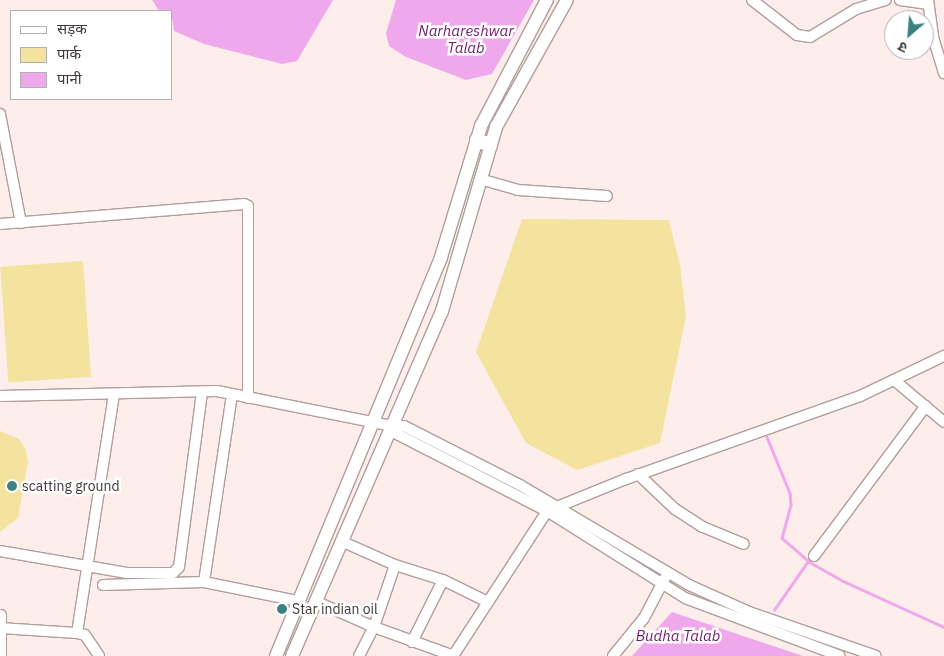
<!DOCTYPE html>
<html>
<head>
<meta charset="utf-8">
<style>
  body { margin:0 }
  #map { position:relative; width:944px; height:656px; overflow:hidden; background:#feeeeb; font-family:"IBM Plex Sans","Noto Sans Devanagari",sans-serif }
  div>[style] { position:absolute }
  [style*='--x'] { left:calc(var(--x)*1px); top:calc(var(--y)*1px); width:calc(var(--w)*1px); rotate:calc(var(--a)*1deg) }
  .green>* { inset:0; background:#f3e39f; transform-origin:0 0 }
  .water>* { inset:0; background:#efa8ec }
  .stream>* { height:2.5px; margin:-1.25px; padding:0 1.25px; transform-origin:1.25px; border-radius:1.25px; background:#efa8ec }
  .roads { filter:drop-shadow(1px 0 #b09e9b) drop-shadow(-1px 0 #b09e9b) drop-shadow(0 1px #b09e9b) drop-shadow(0 -1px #b09e9b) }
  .minor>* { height:10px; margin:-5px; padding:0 5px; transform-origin:5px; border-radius:5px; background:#fff }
  .major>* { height:12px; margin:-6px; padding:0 6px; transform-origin:6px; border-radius:6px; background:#fff }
  .highway>* { height:14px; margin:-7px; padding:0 7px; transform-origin:7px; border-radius:7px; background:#fff }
  .dots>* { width:14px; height:14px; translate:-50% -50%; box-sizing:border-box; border:2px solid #fff; border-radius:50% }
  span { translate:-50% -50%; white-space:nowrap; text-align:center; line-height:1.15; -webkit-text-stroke:5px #fff; paint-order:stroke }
  .poi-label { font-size:14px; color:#3f3836 }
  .left { translate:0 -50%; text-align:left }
  .water-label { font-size:15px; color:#6d1b6d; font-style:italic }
  .legend { position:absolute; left:10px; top:10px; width:162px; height:90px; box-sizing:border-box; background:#fff; border:1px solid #b2afaf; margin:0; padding:6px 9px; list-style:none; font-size:15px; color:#3f3836 }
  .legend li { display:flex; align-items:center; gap:10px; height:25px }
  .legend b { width:25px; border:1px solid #b2afaf }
  .north { position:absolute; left:884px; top:10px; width:50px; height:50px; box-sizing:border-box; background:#fff; border:1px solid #b2afaf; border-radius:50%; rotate:207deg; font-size:14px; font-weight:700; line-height:20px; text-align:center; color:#3f3836 }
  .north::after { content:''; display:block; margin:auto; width:18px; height:22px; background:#3a8280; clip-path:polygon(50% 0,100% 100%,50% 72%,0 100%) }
</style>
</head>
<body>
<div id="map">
  <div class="green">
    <div style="clip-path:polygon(522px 219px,669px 220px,680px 265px,686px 316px,660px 443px,577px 470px,526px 443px,476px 352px)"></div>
    <div style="left:83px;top:261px;width:116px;height:83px;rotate:86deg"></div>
    <div style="clip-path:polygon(0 431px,19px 439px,26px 450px,28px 462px,18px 518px,0 532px)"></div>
  </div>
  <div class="water">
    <div style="clip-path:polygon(152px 0,333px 0,297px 61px,282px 64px,204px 44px,174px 31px,171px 11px,159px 11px)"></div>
    <div style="clip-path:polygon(396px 0,534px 0,492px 74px,466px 80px,406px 57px,389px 46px,386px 33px)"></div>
    <div style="clip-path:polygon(672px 612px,761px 642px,803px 656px,632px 656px)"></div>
  </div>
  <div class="stream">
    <div style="--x:767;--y:437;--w:61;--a:67.7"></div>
    <div style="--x:790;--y:493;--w:12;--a:85"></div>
    <div style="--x:791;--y:505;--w:34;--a:105"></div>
    <div style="--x:782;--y:538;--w:35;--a:41"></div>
    <div style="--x:808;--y:561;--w:40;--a:29.7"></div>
    <div style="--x:843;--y:581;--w:111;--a:24.5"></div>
    <div style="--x:774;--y:610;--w:60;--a:-55.2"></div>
  </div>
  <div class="roads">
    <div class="minor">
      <div style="--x:752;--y:0;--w:57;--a:37.9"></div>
      <div style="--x:797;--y:35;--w:13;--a:9"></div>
      <div style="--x:810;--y:37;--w:54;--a:-31.3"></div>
      <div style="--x:856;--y:9;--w:31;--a:-17"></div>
      <div style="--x:900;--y:0;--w:27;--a:8"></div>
      <div style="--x:928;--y:0;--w:37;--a:82"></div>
      <div style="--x:933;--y:37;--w:38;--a:73"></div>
      <div style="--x:0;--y:114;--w:111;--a:79.1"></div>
      <div style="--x:480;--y:179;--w:40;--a:16"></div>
      <div style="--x:518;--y:190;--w:89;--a:3.9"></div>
      <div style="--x:0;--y:224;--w:245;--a:-4.7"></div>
      <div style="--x:244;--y:204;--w:4;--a:27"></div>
      <div style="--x:248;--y:206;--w:192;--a:90"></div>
      <div style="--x:894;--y:380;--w:65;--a:40"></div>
      <div style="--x:0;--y:396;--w:217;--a:-1.3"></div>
      <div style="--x:217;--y:391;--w:178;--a:11.3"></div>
      <div style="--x:392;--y:426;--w:12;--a:0"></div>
      <div style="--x:404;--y:426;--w:130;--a:27"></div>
      <div style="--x:520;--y:485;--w:196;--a:30.6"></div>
      <div style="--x:689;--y:585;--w:66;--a:24.2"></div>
      <div style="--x:749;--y:612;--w:134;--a:19.1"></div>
      <div style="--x:392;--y:426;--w:9;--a:58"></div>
      <div style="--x:397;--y:434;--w:169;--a:27.2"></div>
      <div style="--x:547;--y:511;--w:163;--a:32.2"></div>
      <div style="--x:685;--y:598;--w:165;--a:20.5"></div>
      <div style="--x:638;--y:474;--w:51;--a:43.4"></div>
      <div style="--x:675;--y:509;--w:33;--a:33"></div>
      <div style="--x:703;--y:527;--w:44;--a:22.5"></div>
      <div style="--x:341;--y:541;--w:59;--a:24"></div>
      <div style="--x:395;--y:565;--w:50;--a:17.4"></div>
      <div style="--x:443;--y:580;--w:50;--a:26.1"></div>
      <div style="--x:0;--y:551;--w:129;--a:9.8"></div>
      <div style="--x:127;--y:573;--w:46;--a:0"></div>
      <div style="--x:173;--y:573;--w:8;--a:-45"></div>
      <div style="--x:179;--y:567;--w:177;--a:-82.5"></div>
      <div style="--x:814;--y:556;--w:187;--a:-53.3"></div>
      <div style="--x:204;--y:582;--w:189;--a:-81.5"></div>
      <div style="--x:103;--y:585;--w:101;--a:-1.7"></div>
      <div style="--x:204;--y:582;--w:95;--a:11.5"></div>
      <div style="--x:315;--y:601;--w:64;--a:23.8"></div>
      <div style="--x:374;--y:627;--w:85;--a:19.9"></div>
      <div style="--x:1;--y:615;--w:41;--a:90"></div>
      <div style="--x:0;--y:628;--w:77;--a:3.7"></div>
      <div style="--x:77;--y:633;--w:8;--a:14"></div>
      <div style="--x:85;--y:635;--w:25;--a:56"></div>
      <div style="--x:77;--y:633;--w:242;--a:-81.2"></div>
      <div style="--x:412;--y:642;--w:69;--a:-63.4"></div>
      <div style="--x:359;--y:656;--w:33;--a:-63"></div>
      <div style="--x:374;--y:627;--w:65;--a:-71.3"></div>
      <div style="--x:453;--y:656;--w:173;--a:-57"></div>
      <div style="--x:547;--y:511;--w:85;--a:-22.1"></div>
      <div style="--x:626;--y:479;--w:248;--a:-19.5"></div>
      <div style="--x:860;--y:396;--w:93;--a:-25.5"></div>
      <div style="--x:613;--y:656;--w:49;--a:-50.8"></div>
      <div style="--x:644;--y:618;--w:45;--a:-62.3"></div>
    </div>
    <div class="major">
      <div style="--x:276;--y:656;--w:432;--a:-67.5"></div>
      <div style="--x:441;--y:257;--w:137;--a:-73"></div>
      <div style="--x:481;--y:126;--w:142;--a:-62.4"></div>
      <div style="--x:292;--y:656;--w:376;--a:-66.5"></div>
      <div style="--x:442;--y:311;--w:192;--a:-73.6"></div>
      <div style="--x:496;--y:127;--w:145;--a:-60.8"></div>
    </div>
    <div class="highway">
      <div style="--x:477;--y:140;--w:14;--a:21"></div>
    </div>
  </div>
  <div class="dots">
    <div style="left:12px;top:486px;background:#3a8280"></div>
    <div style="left:282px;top:609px;background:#3a8280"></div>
  </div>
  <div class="poi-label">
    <span class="left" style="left:22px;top:486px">scatting ground</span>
    <span class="left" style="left:292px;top:609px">Star indian oil</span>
  </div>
  <div class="water-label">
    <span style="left:466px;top:39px">Narhareshwar<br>Talab</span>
    <span style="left:678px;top:636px">Budha Talab</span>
  </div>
  <ul class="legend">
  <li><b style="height:6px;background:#fff"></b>सड़क</li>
  <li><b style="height:14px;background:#f3e39f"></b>पार्क</li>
  <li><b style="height:14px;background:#efa8ec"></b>पानी</li>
  </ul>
  <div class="north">उ</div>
</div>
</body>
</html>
